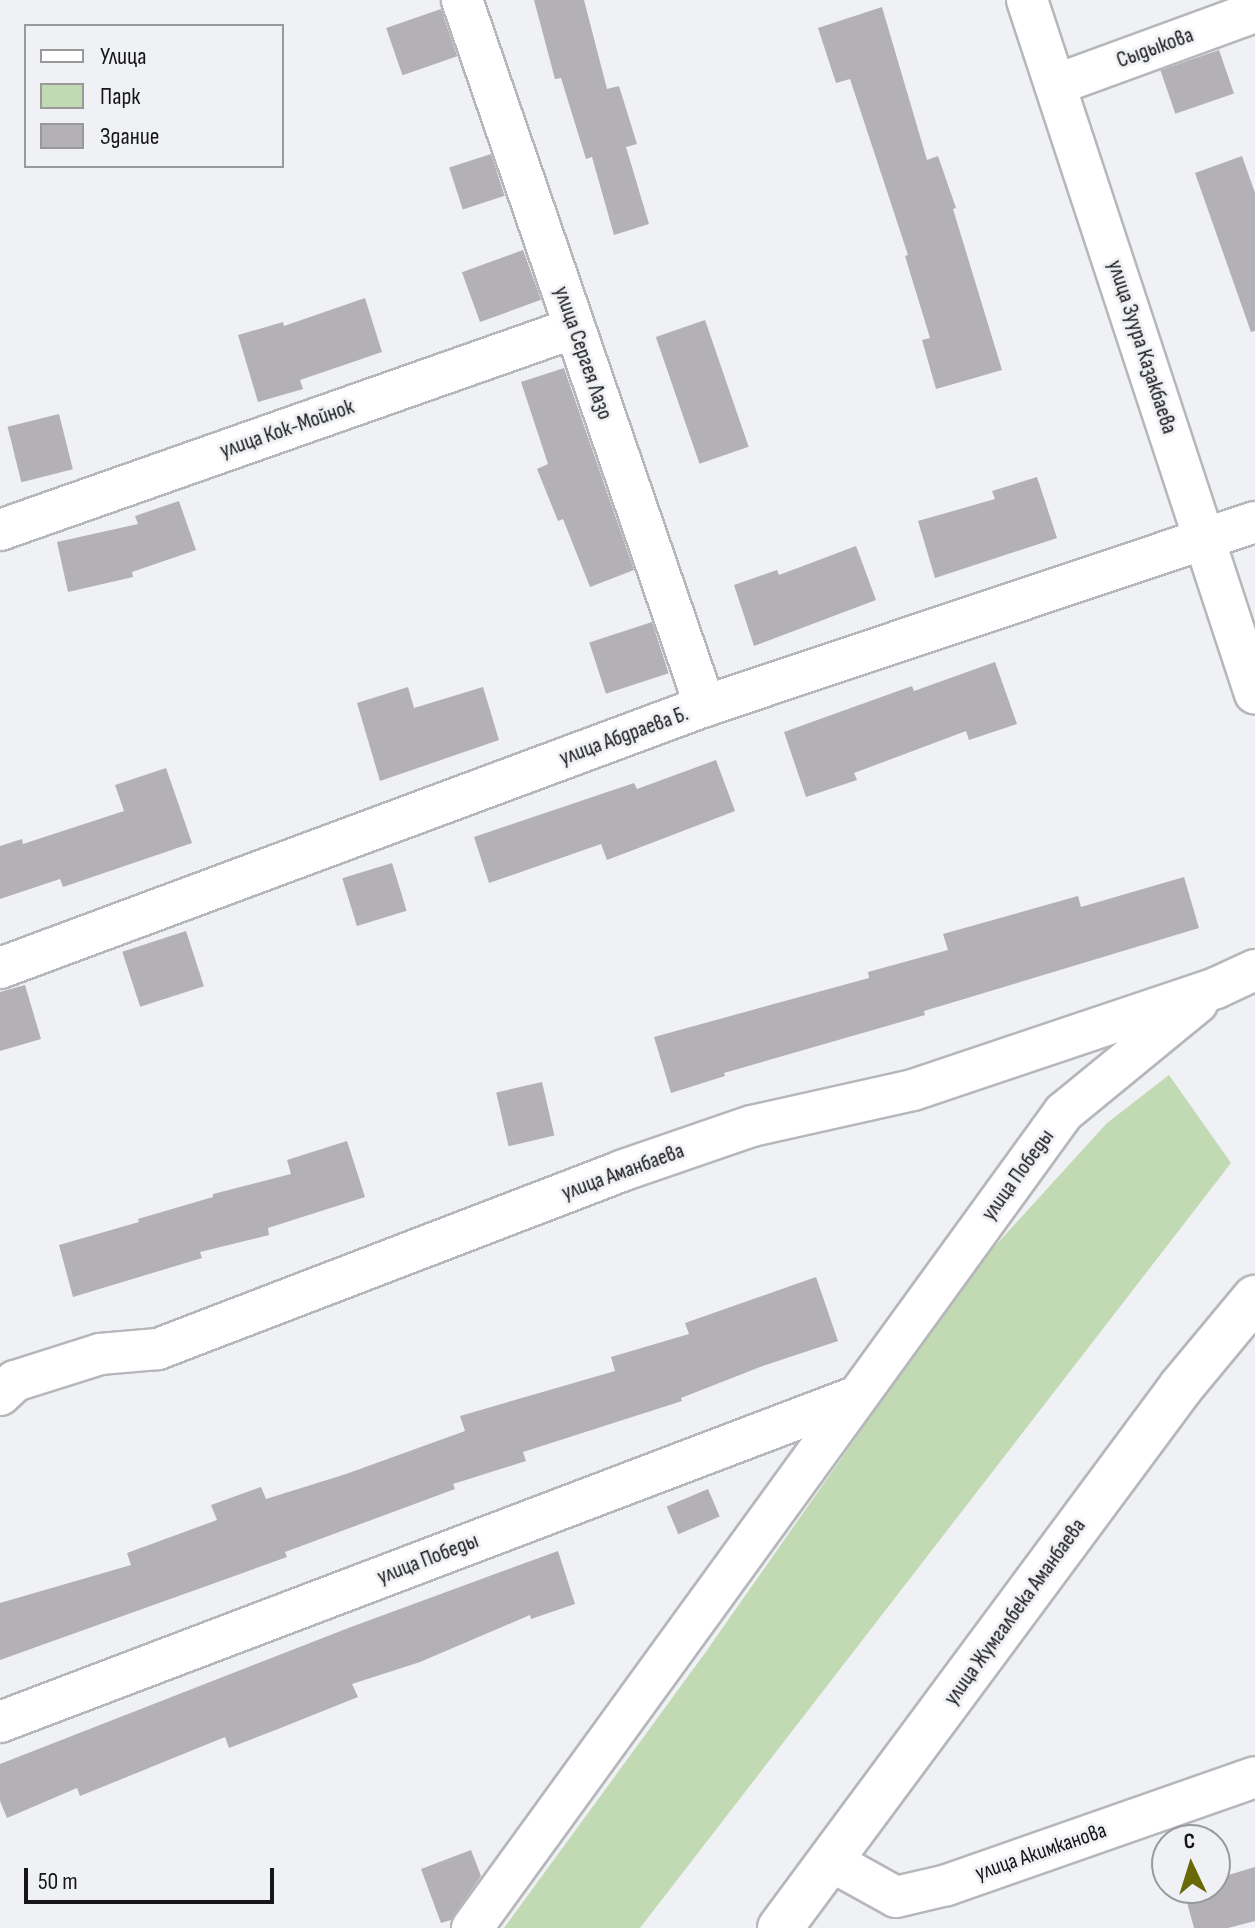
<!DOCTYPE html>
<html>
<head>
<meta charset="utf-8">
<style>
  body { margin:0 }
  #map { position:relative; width:1255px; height:1928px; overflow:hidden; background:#eff1f4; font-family:"Sofia Sans Condensed",sans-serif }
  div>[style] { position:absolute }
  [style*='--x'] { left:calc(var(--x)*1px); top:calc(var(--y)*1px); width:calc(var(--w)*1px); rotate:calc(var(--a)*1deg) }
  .green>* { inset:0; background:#c2dab3 }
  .building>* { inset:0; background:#b3b1b5; transform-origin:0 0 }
  .roads { filter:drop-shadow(2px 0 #b6b7bb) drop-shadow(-2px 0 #b6b7bb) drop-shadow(0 2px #b6b7bb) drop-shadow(0 -2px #b6b7bb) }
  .minor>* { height:40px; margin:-20px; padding:0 20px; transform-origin:20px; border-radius:20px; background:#fff }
  .major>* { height:44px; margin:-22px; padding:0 22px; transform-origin:22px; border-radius:22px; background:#fff }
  span { translate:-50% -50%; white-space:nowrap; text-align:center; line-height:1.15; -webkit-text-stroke:6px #eff1f4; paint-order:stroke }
  .street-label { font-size:22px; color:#161618 }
  .legend { position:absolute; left:24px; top:24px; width:260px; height:144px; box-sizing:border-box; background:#eff1f4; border:2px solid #98999c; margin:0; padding:10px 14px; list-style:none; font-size:24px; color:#161618 }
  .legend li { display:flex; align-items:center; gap:16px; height:40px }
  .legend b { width:40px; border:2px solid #98999c }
  .north { position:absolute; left:1151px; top:1824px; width:80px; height:80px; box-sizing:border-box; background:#eff1f4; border:2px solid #98999c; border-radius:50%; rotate:356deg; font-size:22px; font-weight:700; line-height:32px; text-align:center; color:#161618 }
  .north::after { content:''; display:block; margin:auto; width:28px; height:36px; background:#696906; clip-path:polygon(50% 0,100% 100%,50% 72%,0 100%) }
  .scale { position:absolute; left:24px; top:1868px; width:250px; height:36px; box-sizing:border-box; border:4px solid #161618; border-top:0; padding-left:10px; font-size:24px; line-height:28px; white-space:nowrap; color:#161618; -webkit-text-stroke:6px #eff1f4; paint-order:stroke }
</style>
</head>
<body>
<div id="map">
  <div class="green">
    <div style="clip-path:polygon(1169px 1075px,1231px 1163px,640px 1928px,504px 1928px,705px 1653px,974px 1269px,1107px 1123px)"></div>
  </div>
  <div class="building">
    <div style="clip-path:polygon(534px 0,584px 0,607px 89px,619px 86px,637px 144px,626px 147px,649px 224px,614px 235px,592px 157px,586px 159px,561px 78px,555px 79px)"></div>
    <div style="clip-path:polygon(882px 7px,927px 160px,938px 156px,956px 208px,953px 209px,1002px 370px,936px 389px,922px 340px,930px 338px,905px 256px,908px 255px,850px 79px,836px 83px,818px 28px)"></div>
    <div style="left:441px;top:9px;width:50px;height:58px;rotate:71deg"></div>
    <div style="left:1219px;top:50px;width:46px;height:62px;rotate:71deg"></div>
    <div style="left:491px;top:154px;width:44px;height:44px;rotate:72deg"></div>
    <div style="clip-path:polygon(1242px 156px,1255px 193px,1255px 331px,1251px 332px,1195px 173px)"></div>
    <div style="left:523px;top:250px;width:53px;height:65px;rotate:70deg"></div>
    <div style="clip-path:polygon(365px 298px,382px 352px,300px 380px,303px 389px,258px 402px,238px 335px,283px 322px,284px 326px)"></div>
    <div style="left:705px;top:320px;width:134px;height:52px;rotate:71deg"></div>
    <div style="clip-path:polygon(564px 368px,634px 570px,590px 587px,563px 519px,558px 521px,537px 469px,548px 464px,521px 382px)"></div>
    <div style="left:59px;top:414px;width:57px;height:53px;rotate:76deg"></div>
    <div style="clip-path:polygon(1037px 477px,1057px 538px,935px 578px,918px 521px,995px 499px,992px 491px)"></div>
    <div style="clip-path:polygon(179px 501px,196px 550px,132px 572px,133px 577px,68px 592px,57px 542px,138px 524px,135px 516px)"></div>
    <div style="clip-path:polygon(856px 546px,876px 600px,754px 646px,734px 585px,777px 570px,779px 575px)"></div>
    <div style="left:652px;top:622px;width:54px;height:66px;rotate:72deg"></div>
    <div style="clip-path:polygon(995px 662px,1017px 724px,969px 740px,966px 731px,854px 773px,857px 780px,806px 797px,784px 732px,912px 686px,914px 691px)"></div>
    <div style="clip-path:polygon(408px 687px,414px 708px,483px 687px,499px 740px,380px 781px,357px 703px)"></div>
    <div style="clip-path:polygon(716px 760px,735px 811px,607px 860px,601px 844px,489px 883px,474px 837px,634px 783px,637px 789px)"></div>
    <div style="clip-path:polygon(166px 768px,192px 843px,63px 887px,60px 879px,0 899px,0 846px,22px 839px,23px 844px,124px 811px,115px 785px)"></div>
    <div style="left:392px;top:863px;width:50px;height:52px;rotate:73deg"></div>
    <div style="clip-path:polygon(1184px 877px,1199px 928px,924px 1011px,925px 1015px,724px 1073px,725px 1076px,671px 1093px,654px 1037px,869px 978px,868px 972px,948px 950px,943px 934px,1078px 896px,1081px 907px)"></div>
    <div style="left:186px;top:931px;width:58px;height:67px;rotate:72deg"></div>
    <div style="clip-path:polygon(25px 985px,41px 1039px,0 1051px,0 992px)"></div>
    <div style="left:542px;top:1082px;width:55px;height:47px;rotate:77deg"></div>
    <div style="clip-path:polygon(347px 1141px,365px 1197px,268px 1228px,269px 1235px,200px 1252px,202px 1258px,73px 1297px,59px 1245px,139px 1222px,138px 1219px,213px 1197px,213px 1194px,291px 1174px,287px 1160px)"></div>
    <div style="clip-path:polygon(816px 1277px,838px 1341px,760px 1367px,681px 1398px,682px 1401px,523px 1452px,526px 1461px,453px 1484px,455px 1489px,285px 1552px,287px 1557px,0 1660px,0 1603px,131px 1565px,127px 1553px,217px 1520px,211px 1505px,261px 1487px,266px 1499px,346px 1474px,465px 1431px,460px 1416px,615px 1371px,611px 1357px,689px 1334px,685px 1323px)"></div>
    <div style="left:708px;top:1489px;width:30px;height:45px;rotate:67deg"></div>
    <div style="clip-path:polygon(558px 1551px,575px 1604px,531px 1619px,530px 1615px,420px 1662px,352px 1684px,358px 1697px,278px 1729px,229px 1748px,225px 1737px,80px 1796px,77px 1788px,7px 1818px,0 1801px,0 1764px,351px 1627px)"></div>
    <div style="clip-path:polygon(471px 1850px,481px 1876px,451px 1920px,441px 1923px,421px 1869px)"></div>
    <div style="clip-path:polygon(1255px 1867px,1255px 1921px,1228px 1928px,1194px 1928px,1183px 1888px,1215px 1888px,1215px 1879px)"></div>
  </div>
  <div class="roads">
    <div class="minor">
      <div style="--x:462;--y:0;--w:747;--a:71.01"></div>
      <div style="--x:1027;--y:0;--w:730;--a:71.81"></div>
      <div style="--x:1055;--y:85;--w:213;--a:-20.1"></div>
      <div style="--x:0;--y:530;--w:609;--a:-19.39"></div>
      <div style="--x:0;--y:968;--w:752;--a:-20.39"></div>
      <div style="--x:705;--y:706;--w:580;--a:-18.5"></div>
      <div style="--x:0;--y:1395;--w:21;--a:-43"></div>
      <div style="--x:15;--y:1381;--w:89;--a:-17.6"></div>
      <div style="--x:100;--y:1354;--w:58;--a:-4.9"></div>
      <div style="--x:158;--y:1349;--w:496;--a:-21"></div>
      <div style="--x:621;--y:1171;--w:139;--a:-19"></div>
      <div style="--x:752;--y:1126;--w:165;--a:-12.6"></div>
      <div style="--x:913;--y:1090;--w:320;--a:-18.6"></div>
      <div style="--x:1216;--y:988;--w:43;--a:-24.8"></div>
      <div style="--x:0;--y:1722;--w:915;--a:-20.81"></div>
      <div style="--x:831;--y:1861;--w:74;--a:29"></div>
      <div style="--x:896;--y:1897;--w:52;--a:-13.2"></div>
      <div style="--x:947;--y:1885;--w:326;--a:-19.3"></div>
      <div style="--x:472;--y:1928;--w:1008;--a:-54.04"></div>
      <div style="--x:1064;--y:1112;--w:172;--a:-39.3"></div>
    </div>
    <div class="major">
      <div style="--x:780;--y:1928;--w:673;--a:-53.45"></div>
      <div style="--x:1181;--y:1387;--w:116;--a:-50.3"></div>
    </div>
  </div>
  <div class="street-label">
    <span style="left:1155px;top:48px;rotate:-20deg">Сыдыкова</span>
    <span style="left:1142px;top:347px;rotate:72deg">улица Зуура Казакбаева</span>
    <span style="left:583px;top:353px;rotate:71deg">улица Сергея Лазо</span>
    <span style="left:287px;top:429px;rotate:-19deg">улица Кок-Мойнок</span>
    <span style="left:624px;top:736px;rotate:-20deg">улица Абдраева Б.</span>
    <span style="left:623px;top:1172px;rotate:-20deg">улица Аманбаева</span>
    <span style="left:1018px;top:1175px;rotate:-54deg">улица Победы</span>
    <span style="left:428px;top:1559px;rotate:-21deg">улица Победы</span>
    <span style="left:1015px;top:1612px;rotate:-54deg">улица Жумгалбека Аманбаева</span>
    <span style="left:1041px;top:1852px;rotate:-19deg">улица Акимканова</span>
  </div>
  <ul class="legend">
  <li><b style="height:10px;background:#fff"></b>Улица</li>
  <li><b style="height:22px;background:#c2dab3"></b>Парк</li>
  <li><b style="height:22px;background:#b3b1b5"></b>Здание</li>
  </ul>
  <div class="north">С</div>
  <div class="scale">50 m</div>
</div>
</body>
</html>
